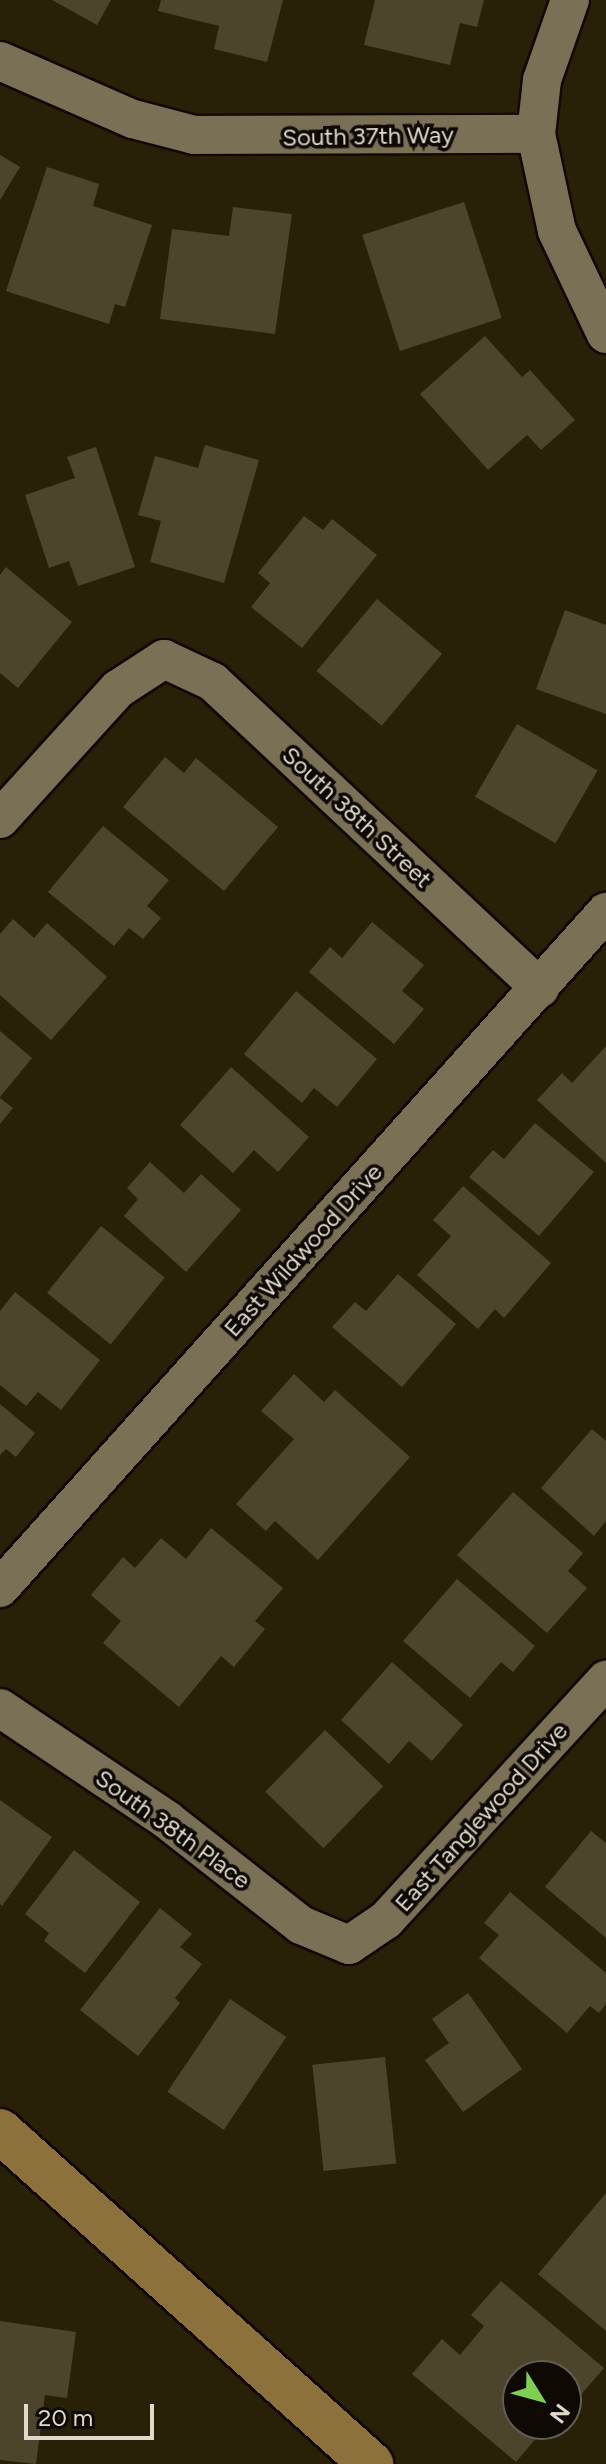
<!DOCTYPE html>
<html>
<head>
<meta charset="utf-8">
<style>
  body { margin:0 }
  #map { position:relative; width:606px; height:2464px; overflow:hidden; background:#292008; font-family:Figtree,sans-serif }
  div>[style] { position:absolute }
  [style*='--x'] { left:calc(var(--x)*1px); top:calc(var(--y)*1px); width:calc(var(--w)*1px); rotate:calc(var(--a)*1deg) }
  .building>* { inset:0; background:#4d442c; transform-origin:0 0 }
  .roads { filter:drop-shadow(2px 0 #110900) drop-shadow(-2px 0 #110900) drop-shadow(0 2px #110900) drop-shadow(0 -2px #110900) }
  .street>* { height:38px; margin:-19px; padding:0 19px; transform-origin:19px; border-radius:19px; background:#7a7056 }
  .secondary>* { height:44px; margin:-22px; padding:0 22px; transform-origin:22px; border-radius:22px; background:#8d713c }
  span { translate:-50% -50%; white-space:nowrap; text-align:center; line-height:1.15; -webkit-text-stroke:7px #0e0a03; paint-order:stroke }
  .street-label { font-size:24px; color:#ded9cb }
  .north { position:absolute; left:502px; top:2360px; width:80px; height:80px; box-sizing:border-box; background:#0e0a03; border:2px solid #615d53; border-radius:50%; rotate:127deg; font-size:22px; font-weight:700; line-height:32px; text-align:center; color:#ded9cb }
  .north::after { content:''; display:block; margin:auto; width:28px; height:36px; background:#7fd052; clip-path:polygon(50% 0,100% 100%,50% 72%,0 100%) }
  .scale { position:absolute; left:24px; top:2404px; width:130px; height:36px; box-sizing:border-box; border:4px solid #ded9cb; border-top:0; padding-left:10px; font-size:24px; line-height:28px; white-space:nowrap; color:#ded9cb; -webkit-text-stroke:6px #0e0a03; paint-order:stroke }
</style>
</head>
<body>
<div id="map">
  <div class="building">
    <div style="clip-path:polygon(52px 0,111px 0,97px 25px)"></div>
    <div style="clip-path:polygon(161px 0,283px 0,267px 62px,214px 49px,219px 26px,158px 11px)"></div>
    <div style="clip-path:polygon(375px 0,484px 0,477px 27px,460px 23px,450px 65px,364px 45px)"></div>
    <div style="clip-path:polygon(0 155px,20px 167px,0 200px)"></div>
    <div style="clip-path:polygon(47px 167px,99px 184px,93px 206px,152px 225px,125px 307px,115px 304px,109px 324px,6px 291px)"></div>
    <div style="left:464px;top:202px;width:122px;height:107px;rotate:72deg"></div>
    <div style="clip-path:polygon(233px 207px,292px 214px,275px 334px,160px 319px,172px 229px,229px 236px)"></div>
    <div style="clip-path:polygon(485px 336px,522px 377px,530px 370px,575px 420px,541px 450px,527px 435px,488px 470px,420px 394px)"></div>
    <div style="clip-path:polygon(205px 445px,259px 460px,224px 583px,150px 562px,161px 521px,138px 515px,155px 456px,198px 468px)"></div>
    <div style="clip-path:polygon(96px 447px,135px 567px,78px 586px,69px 561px,49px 568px,25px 495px,75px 478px,67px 457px)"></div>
    <div style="clip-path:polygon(304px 516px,323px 530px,332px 519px,377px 555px,302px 648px,251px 607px,270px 583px,258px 573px)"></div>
    <div style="clip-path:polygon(6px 567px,72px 622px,18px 688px,0 673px,0 575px)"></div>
    <div style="left:377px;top:599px;width:85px;height:94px;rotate:40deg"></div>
    <div style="clip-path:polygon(565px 610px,606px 625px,606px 714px,536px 689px)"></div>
    <div style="left:517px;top:724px;width:93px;height:84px;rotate:30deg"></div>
    <div style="clip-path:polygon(165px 757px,184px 773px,196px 758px,278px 827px,224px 891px,123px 807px)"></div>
    <div style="clip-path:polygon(103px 826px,169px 880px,147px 906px,161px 918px,143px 939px,129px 928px,114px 946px,48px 892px)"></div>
    <div style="clip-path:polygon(13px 919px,34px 938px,47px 923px,107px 977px,51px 1040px,0 995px,0 934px)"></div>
    <div style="clip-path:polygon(372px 922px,424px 965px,402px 991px,424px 1009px,394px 1044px,309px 972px,330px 947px,342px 958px)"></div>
    <div style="clip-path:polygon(296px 991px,377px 1059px,337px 1107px,314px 1088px,302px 1103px,244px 1054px)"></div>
    <div style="clip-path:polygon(0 1031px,32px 1058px,0 1097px)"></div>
    <div style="clip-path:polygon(606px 1046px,606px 1163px,537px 1100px,562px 1073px,572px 1083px)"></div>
    <div style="clip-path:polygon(231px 1067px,309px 1137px,278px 1172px,254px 1150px,233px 1173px,180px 1125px)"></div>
    <div style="clip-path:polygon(0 1098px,13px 1108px,0 1124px)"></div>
    <div style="clip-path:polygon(535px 1123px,594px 1172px,539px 1236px,469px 1177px,493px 1150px,504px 1159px)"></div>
    <div style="clip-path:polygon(150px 1162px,184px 1193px,201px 1174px,241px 1210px,186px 1272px,124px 1216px,138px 1199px,127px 1188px)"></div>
    <div style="clip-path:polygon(463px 1186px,551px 1263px,504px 1318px,495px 1309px,478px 1329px,417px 1275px,451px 1236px,433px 1220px)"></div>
    <div style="left:101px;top:1226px;width:82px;height:86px;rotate:39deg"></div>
    <div style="clip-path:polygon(398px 1274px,456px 1324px,402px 1387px,332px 1327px,355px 1302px,366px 1311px)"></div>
    <div style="clip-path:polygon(15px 1292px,100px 1360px,61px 1410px,38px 1392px,26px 1406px,0 1385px,0 1311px)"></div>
    <div style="clip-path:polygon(294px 1374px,324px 1402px,335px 1390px,410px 1457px,318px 1560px,275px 1521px,266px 1531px,236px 1504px,294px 1439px,261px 1411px)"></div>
    <div style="clip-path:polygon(0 1404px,35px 1433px,16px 1457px,6px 1449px,0 1455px)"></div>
    <div style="clip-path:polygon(592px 1429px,606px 1441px,606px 1521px,594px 1536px,541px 1488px)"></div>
    <div style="clip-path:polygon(513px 1492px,583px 1553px,568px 1571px,587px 1588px,547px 1633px,457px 1555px)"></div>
    <div style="clip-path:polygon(211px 1528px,283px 1588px,255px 1621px,265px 1629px,234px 1667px,221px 1656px,179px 1707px,103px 1643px,121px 1621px,91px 1595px,123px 1557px,135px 1568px,161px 1538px,186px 1559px)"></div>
    <div style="clip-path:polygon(457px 1579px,535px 1646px,513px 1672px,501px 1662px,470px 1698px,403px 1641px)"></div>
    <div style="clip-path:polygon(392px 1662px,463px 1725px,432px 1761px,409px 1741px,389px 1764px,341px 1720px)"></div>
    <div style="left:325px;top:1730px;width:81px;height:86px;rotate:44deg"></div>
    <div style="clip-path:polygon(0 1800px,52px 1837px,2px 1906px,0 1904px)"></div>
    <div style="clip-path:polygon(591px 1831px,606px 1843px,606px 1938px,545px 1887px)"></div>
    <div style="clip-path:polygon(74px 1850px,140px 1902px,85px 1973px,44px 1941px,49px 1933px,25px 1914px)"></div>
    <div style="clip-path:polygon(510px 1892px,606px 1973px,606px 2004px,599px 2013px,590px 2006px,567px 2033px,479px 1958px,499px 1935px,484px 1923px)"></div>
    <div style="clip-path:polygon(160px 1908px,192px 1934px,180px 1947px,202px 1964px,175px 1998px,180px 2003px,138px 2056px,80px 2010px)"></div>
    <div style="clip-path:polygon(468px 1993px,522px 2069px,463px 2112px,425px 2060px,449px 2043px,432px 2019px)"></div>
    <div style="left:230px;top:1999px;width:68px;height:112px;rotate:34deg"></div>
    <div style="left:385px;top:2057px;width:107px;height:73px;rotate:84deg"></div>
    <div style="clip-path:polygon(606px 2193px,606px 2331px,538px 2274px)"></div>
    <div style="clip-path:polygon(501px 2281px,604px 2368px,566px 2412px,566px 2376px,518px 2376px,518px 2424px,548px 2424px,516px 2462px,412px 2374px,442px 2339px,460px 2355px,484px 2326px,471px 2315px)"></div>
    <div style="clip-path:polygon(0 2321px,76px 2332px,67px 2398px,45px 2395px,36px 2464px,0 2460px)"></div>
  </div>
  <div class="roads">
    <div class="street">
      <div style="--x:570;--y:0;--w:85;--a:109.3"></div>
      <div style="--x:542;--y:80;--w:54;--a:96.3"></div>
      <div style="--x:536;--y:134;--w:99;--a:77.8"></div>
      <div style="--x:557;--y:231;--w:114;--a:64.6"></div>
      <div style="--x:0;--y:61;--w:145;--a:23.6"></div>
      <div style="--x:133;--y:119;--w:63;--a:14.7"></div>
      <div style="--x:194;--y:135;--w:342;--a:-0.2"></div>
      <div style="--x:0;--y:819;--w:176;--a:-47.8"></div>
      <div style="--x:118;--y:689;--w:55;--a:-33.1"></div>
      <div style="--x:164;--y:659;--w:54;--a:25.1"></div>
      <div style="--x:213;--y:682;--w:448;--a:43.1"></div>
      <div style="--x:0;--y:1588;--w:908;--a:-48.13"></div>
      <div style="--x:0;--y:1708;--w:201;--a:33.8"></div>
      <div style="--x:167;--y:1820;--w:170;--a:38.1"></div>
      <div style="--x:301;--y:1925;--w:52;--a:22.6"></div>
      <div style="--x:349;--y:1945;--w:45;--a:-34"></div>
      <div style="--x:386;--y:1920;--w:326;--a:-47.5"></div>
    </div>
    <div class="secondary">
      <div style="--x:0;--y:2131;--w:499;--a:41.9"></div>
    </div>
  </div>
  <div class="street-label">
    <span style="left:368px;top:136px;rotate:-1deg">South 37th Way</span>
    <span style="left:357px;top:817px;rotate:43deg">South 38th Street</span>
    <span style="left:303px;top:1250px;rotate:-48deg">East Wildwood Drive</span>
    <span style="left:481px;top:1817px;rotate:-48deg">East Tanglewood Drive</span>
    <span style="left:173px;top:1829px;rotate:36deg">South 38th Place</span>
  </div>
  <div class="north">N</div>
  <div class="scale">20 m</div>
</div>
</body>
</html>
